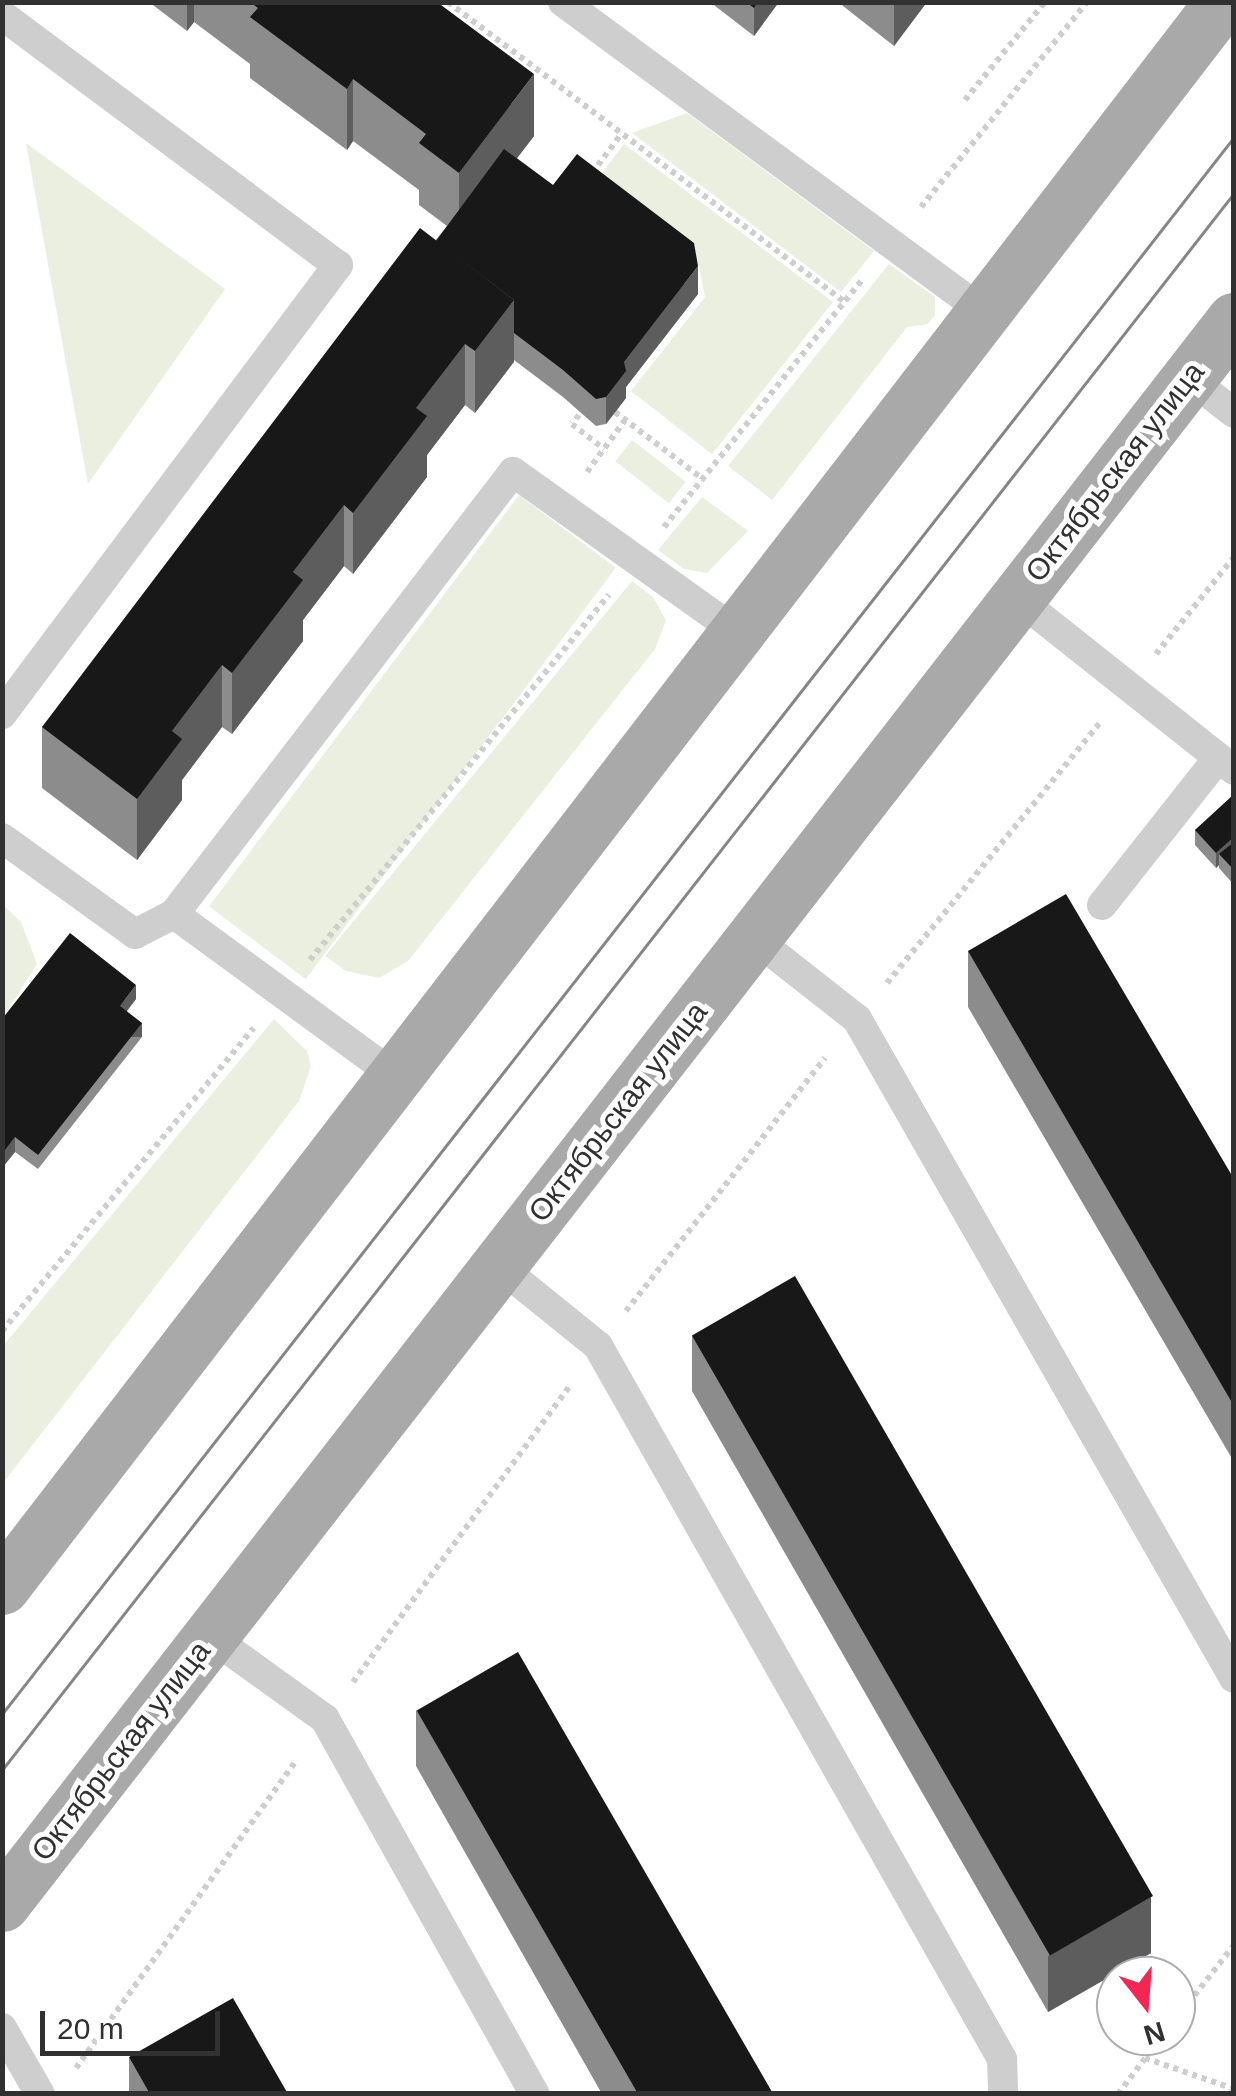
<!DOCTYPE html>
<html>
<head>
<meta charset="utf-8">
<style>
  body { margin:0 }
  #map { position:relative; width:1236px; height:2096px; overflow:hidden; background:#fff; font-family:Helvetica,sans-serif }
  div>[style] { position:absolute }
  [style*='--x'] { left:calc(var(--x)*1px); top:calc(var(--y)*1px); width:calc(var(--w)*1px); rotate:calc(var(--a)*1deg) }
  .green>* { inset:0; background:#eaefdf; transform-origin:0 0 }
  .path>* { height:6px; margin-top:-3px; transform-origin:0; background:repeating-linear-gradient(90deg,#cecece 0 5px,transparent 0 10px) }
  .lane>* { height:30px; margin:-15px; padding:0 15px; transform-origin:15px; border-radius:15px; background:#cecece }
  .primary>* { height:55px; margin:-27.5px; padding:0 27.5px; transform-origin:27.5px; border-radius:27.5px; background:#a9a9a9 }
  .tram>* { height:2.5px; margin:-1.25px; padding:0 1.25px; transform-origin:1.25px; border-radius:1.25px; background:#868686 }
  .wall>* { inset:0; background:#8c8c8c }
  .shaded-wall>* { inset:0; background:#5d5d5d; transform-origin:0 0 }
  .building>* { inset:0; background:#181818; transform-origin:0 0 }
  span { translate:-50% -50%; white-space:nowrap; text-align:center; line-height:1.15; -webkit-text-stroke:10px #fff; paint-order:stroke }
  .street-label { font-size:30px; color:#313131 }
  .frame { position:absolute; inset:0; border:5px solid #313131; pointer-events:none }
  .north { position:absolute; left:1096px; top:1956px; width:100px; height:100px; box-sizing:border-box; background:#fff; border:2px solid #adadad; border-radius:50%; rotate:163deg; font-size:28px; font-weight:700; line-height:40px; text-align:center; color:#313131 }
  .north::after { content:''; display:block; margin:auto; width:35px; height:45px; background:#f72552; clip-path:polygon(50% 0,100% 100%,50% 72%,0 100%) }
  .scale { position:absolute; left:40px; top:2011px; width:180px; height:45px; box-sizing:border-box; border:5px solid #313131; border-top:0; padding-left:12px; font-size:30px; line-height:35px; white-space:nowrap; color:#313131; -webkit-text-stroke:8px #fff; paint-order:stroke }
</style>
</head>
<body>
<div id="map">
  <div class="green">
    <div style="clip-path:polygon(687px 113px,874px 251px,841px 292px,632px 133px)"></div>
    <div style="clip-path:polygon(26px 143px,225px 289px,88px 484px)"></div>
    <div style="clip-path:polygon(624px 144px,833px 302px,712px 454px,631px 391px,705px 297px,699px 267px,592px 186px)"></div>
    <div style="clip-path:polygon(889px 264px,935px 297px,935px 315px,928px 324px,907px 327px,772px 500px,728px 466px)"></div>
    <div style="left:632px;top:440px;width:68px;height:27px;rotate:38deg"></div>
    <div style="left:519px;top:495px;width:121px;height:515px;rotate:37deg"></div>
    <div style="clip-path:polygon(702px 497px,748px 531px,707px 573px,684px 569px,658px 550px)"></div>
    <div style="clip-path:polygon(632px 581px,653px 597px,666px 620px,655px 649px,408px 961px,379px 978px,346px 971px,325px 956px)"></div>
    <div style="clip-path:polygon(3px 905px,21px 922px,37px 964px,3px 1017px)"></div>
    <div style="clip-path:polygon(274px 1019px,307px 1051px,311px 1066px,299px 1101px,3px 1483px,3px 1346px)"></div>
  </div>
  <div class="path">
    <div style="--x:448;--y:2;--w:498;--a:37.1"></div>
    <div style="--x:965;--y:100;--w:127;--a:-50.8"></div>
    <div style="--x:592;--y:173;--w:50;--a:-53.1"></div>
    <div style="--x:921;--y:207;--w:264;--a:-51"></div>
    <div style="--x:615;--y:412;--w:111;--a:37.3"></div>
    <div style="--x:579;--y:415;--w:11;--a:128"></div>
    <div style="--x:572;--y:424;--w:41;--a:38"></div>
    <div style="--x:587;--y:472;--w:64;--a:-53.8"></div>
    <div style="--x:664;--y:527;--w:318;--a:-51.3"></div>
    <div style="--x:1156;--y:654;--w:124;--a:-51.2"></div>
    <div style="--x:310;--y:960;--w:472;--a:-50.7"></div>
    <div style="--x:887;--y:983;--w:338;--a:-50.7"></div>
    <div style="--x:626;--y:1311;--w:322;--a:-51.8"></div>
    <div style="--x:2;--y:1331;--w:394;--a:-50.3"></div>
    <div style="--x:353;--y:1682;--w:368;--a:-53.8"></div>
    <div style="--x:1176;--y:2019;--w:94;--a:-51.9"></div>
    <div style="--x:1145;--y:2058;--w:94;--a:19.2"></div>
    <div style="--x:76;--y:2068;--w:378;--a:-54.4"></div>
    <div style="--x:1118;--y:2094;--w:73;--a:-52.8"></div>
  </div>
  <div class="lane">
    <div style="--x:563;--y:2;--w:523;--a:36.37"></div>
    <div style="--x:2;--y:15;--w:419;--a:36.7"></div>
    <div style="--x:338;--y:265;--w:561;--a:126.81"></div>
    <div style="--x:1189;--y:378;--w:57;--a:37.9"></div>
    <div style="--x:1017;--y:598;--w:277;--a:38.4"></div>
    <div style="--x:2;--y:838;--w:164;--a:35.8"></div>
    <div style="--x:135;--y:934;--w:44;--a:-27.1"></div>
    <div style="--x:174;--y:914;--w:271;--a:36.2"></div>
    <div style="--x:1102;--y:905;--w:187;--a:-51.7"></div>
    <div style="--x:174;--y:914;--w:557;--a:-52.51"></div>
    <div style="--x:513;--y:472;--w:275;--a:35.5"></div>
    <div style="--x:754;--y:938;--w:131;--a:38.2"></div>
    <div style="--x:857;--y:1019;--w:759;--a:60.23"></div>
    <div style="--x:498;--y:1265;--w:129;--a:39"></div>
    <div style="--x:598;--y:1346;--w:820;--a:60.46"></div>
    <div style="--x:1002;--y:2059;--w:35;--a:88"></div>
    <div style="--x:210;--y:1636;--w:142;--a:35.8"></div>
    <div style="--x:325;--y:1719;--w:430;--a:60.8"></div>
    <div style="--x:2;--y:2028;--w:76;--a:60.1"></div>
  </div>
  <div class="primary">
    <div style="--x:2;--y:1587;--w:2000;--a:-52.41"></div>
    <div style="--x:2;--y:1904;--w:2007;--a:-52.13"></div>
  </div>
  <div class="tram">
    <div style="--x:2;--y:1714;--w:2001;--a:-52"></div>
    <div style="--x:2;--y:1770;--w:2001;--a:-52"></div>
  </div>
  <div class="wall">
    <div style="clip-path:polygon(149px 2px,437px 2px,534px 136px,517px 158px,698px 294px,626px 387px,626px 398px,606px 424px,596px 426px,563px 397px,514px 360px,475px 413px,465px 405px,427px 455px,427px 477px,353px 574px,344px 566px,303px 620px,303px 641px,232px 734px,222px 727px,182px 780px,182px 800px,137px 860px,42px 788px,42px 727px,447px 226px,419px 205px,419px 190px,353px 141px,347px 150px,250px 78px,250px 64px,194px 22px,187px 31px)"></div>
    <div style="clip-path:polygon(710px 2px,779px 2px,754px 36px)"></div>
    <div style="clip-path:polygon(838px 2px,927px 2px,894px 46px)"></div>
    <div style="clip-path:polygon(1234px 796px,1234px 885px,1219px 868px,1219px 865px,1216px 868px,1195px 845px,1195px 830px)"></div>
    <div style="clip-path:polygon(968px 951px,1234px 1179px,1234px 1462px,968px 1007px)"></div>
    <div style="clip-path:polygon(136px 999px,127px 1011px,142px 1037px,38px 1169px,15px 1152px,2px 1168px,2px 1019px)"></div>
    <div style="clip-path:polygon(692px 1335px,1151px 1953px,1048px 2012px,692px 1391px)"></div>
    <div style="clip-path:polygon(416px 1710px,770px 2094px,602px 2094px,416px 1766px)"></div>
    <div style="clip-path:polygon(129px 2057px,288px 2094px,129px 2094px)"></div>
  </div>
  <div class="shaded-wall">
    <div style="clip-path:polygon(187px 2px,194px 2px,194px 22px,187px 31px)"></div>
    <div style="clip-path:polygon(758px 2px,779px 2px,754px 36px,754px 8px)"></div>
    <div style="clip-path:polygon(894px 2px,927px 2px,894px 46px)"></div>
    <div style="clip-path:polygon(534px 74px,534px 136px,459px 234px,459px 173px)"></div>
    <div style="clip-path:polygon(353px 79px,353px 141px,347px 150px,347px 89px)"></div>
    <div style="clip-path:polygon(698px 266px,698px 294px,626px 387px,626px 398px,606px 424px,606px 397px,624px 362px)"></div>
    <div style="clip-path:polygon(514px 300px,514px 362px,475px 413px,475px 351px)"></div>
    <div style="clip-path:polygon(465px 344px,465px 405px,427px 455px,427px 477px,353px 574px,353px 513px,416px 408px)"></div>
    <div style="clip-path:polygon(344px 505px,344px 566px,303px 620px,303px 641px,232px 734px,232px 673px,293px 572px)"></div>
    <div style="clip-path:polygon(222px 665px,222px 727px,182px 780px,182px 800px,137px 860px,137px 799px,172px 731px)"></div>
    <div style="clip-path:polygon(1234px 837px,1234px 852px,1219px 854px,1219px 865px,1216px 868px,1216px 853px)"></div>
    <div style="clip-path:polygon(136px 985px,136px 999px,120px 1020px,120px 1006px)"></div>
    <div style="left:142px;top:1023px;width:14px;height:168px;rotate:90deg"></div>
    <div style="clip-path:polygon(15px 1137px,15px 1152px,2px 1168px,2px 1154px)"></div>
    <div style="clip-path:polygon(1151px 1897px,1151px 1953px,1048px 2012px,1048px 1956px)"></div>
  </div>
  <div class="building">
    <div style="clip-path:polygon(250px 2px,437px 2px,534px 74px,459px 173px,419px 143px,426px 134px,353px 79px,347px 89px,250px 17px,258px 8px)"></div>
    <div style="clip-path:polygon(746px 2px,758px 2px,754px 8px)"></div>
    <div style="clip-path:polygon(504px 149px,553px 185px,577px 154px,694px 243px,698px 266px,624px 362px,626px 371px,606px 397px,596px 399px,563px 370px,514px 333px,514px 300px,436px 241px)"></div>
    <div style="clip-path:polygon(420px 228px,514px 300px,475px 351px,465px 344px,416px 408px,427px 416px,353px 513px,344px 505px,293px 572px,303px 580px,232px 673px,222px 665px,172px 731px,182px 739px,137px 799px,42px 727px)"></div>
    <div style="clip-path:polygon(1233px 795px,1234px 837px,1216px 853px,1195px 830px)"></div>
    <div style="clip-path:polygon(1234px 842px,1234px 870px,1219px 854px)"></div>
    <div style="clip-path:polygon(1066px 894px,1234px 1179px,1234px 1406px,968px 951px)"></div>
    <div style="clip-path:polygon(70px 933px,136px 985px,120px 1006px,142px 1023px,38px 1155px,15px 1137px,2px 1154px,2px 1019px)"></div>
    <div style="left:795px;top:1276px;width:716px;height:119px;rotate:60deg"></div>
    <div style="left:518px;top:1652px;width:509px;height:117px;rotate:60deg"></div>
    <div style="clip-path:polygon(233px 1998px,288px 2094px,150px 2094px,129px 2057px)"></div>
  </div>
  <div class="street-label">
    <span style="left:1115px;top:472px;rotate:-52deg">Октябрьская улица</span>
    <span style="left:618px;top:1112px;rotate:-52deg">Октябрьская улица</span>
    <span style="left:121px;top:1751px;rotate:-52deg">Октябрьская улица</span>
  </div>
  <div class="frame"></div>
  <div class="north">N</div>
  <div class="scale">20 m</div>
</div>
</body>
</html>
